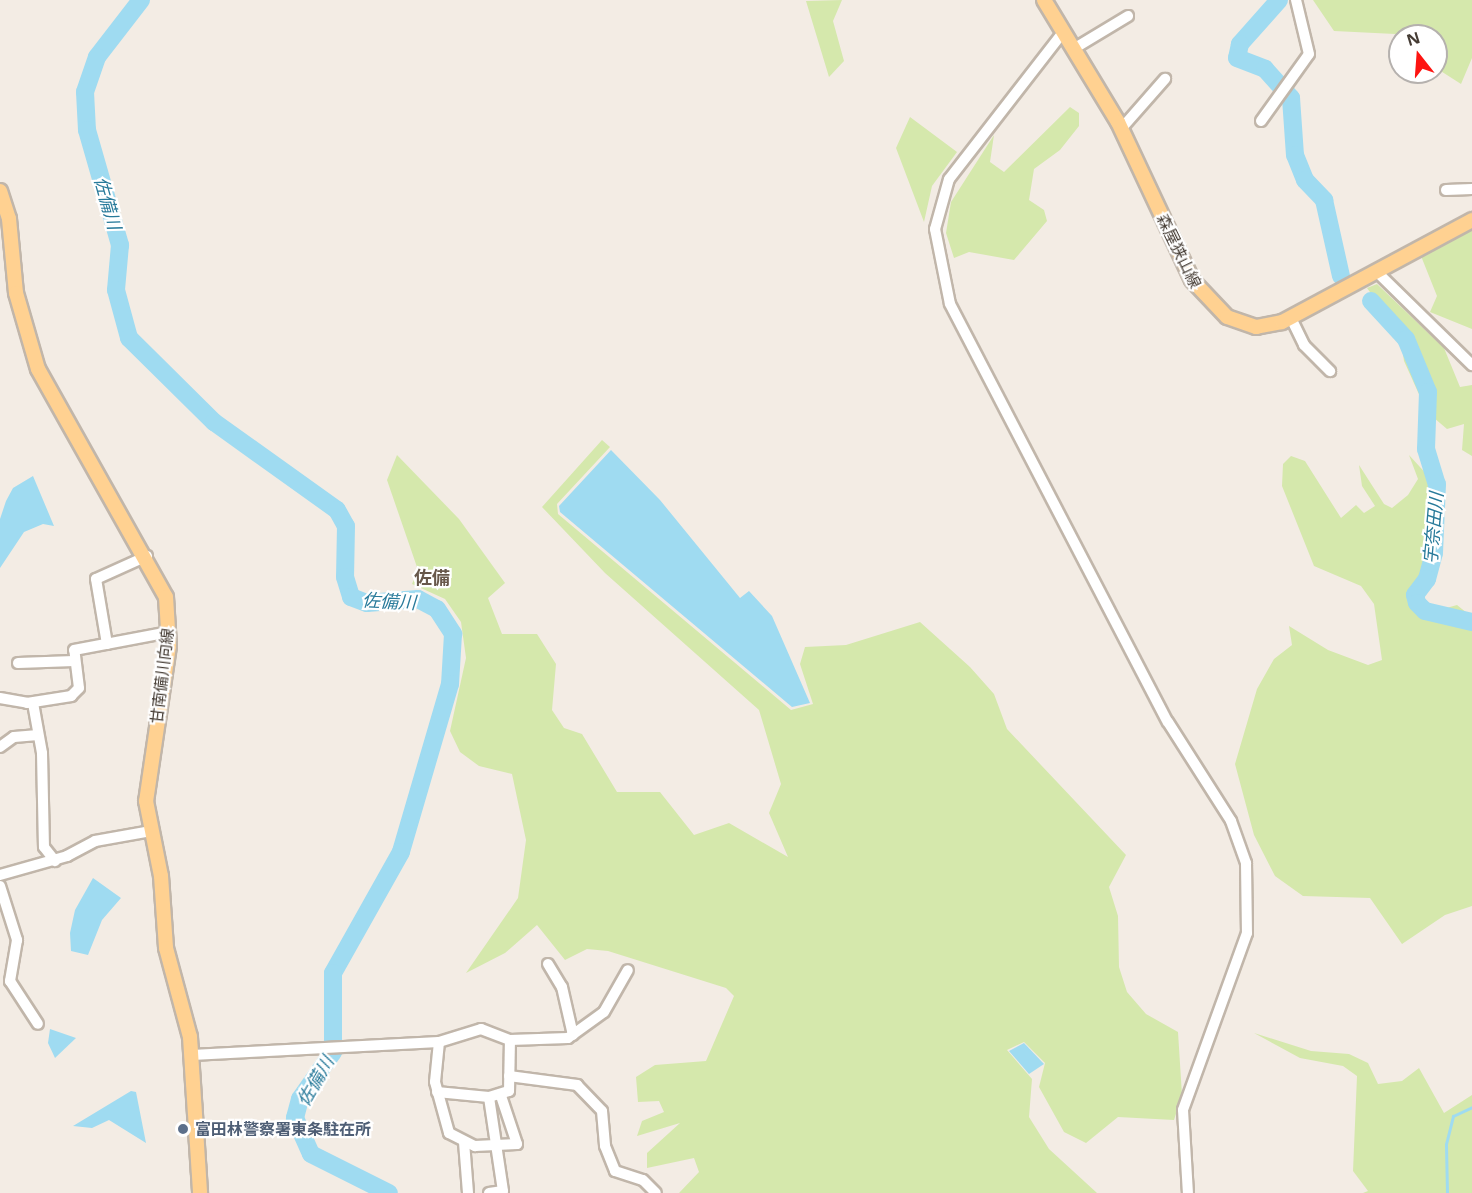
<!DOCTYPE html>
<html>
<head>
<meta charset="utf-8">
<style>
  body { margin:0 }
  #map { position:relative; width:1472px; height:1193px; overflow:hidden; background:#f3ece4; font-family:"Noto Sans","Noto Sans JP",sans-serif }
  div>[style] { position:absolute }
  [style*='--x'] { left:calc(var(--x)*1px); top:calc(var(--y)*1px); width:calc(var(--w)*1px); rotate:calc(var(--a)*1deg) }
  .green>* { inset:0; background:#d5e8ac }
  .water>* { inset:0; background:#9fdbf1 }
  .stream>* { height:3px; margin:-1.5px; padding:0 1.5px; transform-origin:1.5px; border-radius:1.5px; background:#9fdbf1 }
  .river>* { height:18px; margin:-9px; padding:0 9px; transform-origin:9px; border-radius:9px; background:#9fdbf1 }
  .roads { filter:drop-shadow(2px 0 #c1b6aa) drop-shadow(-2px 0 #c1b6aa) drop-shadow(0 2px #c1b6aa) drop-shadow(0 -2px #c1b6aa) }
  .minor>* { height:10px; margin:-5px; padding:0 5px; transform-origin:5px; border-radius:5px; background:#fff }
  .major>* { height:14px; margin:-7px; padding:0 7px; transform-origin:7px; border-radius:7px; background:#ffd191 }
  .dots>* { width:16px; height:16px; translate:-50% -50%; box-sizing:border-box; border:3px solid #fff; border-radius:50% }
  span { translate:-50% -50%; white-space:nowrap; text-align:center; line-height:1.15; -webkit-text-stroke:4.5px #fff; paint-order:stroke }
  .street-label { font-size:16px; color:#453c34 }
  .service-label { font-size:16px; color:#4e5e75; font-weight:700 }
  .left { translate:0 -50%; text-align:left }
  .water-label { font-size:18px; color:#287a9a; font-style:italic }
  .neighbourhood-label { font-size:18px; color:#68584b; font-weight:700 }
  .north { position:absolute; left:1388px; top:24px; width:60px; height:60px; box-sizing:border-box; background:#fff; border:2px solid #b5b1ae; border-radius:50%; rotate:343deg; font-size:16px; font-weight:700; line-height:24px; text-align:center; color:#453c34 }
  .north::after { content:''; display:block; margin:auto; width:21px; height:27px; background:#fd1411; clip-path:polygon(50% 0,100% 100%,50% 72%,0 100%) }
</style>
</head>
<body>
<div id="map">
  <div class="green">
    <div style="clip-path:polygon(842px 0,833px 21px,844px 61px,829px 77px,806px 1px)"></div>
    <div style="clip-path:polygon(1313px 0,1472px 0,1472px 58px,1461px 84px,1436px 68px,1436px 36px,1334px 31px)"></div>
    <div style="clip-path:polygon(1070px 107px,1079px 113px,1079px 126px,1060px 150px,1034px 169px,1029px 200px,1044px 210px,1047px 221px,1014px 260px,969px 252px,954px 258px,946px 233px,951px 202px,994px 135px,990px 162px,1004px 172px)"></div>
    <div style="clip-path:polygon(910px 117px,957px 152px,932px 186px,924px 222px,896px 148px)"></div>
    <div style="clip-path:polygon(1472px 227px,1472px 329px,1430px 312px,1437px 296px,1421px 256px)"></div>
    <div style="clip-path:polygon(1377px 284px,1444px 348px,1460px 387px,1472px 385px,1472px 456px,1462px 450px,1464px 424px,1447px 429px,1427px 412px,1404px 361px,1400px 333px,1367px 288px)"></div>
    <div style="clip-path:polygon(602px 440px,610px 447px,557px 504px,558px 514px,791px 710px,813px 704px,800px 664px,805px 647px,846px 645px,920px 622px,970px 667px,994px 694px,1007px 729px,1126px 855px,1109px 887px,1118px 916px,1119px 967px,1127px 992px,1146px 1014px,1178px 1032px,1182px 1095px,1174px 1120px,1118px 1117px,1086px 1143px,1064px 1132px,1039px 1087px,1045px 1063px,1024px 1042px,1007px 1050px,1032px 1079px,1029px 1117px,1049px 1149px,1097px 1193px,679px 1193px,699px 1172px,694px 1158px,647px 1168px,647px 1153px,680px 1123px,637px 1136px,642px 1121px,664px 1112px,659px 1101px,638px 1102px,636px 1077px,655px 1065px,706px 1061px,734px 996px,726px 988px,608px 951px,587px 949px,565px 960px,537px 925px,505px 953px,466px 973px,518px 898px,526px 840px,512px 774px,479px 766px,460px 752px,450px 731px,466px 658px,461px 622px,445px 599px,412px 584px,418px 570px,387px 480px,397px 455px,459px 519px,505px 583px,488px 598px,502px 634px,537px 634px,556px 664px,552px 710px,564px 728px,582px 734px,617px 792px,660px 792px,694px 835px,729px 823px,788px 857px,769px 813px,781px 784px,759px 710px,605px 573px,542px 507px)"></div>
    <div style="clip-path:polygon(1409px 455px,1430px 478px,1437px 500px,1436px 553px,1423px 592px,1429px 613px,1457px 605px,1472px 617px,1472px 906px,1445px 915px,1402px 944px,1370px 898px,1303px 896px,1275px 876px,1254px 835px,1235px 764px,1257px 689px,1274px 659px,1292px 645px,1289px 626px,1328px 650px,1368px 665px,1382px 660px,1374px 604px,1361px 586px,1314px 566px,1282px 486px,1283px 464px,1291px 456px,1305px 461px,1341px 518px,1356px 505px,1364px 513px,1375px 506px,1362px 486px,1359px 465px,1384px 504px,1392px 508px,1408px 495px,1418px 479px)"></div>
    <div style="clip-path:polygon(1254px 1033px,1311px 1051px,1349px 1054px,1368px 1063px,1378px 1084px,1402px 1081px,1419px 1068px,1444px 1113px,1472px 1095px,1472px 1193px,1363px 1193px,1368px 1191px,1353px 1171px,1357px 1076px,1343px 1066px,1300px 1058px)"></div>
  </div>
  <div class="water">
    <div style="clip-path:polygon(611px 450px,660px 500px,740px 598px,749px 591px,772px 616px,810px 703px,792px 707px,560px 512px,559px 506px)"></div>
    <div style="clip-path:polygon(33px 476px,54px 526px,43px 524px,24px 532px,0 568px,0 519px,6px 501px,13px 488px)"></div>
    <div style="clip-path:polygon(93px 878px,121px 898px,102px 920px,88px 955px,71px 951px,70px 933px,75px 910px)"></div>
    <div style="clip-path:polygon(50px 1029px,76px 1038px,55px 1058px,48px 1043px)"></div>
    <div style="clip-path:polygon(1024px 1043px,1044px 1064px,1029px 1074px,1009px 1051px)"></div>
    <div style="clip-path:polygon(131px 1091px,136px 1092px,146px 1143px,109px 1120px,92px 1128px,73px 1126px)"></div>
  </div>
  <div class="stream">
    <div style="--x:1447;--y:1193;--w:49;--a:-91.2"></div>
    <div style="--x:1446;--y:1144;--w:29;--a:-76"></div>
    <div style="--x:1453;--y:1116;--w:21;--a:-25"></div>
  </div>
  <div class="river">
    <div style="--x:141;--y:0;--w:72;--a:127.7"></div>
    <div style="--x:97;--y:57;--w:37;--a:109"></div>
    <div style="--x:85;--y:92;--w:38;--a:87"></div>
    <div style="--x:87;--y:130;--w:120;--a:74"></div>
    <div style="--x:120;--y:245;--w:45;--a:95.1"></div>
    <div style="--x:116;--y:290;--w:50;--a:74.8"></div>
    <div style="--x:129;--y:338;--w:120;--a:44.7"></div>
    <div style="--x:214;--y:422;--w:151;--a:35.6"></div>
    <div style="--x:337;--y:510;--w:18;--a:61"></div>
    <div style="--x:346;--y:526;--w:51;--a:91.1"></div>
    <div style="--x:345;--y:577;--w:21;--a:73"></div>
    <div style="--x:351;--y:597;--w:17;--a:21"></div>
    <div style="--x:367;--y:603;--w:51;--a:-4.5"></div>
    <div style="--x:418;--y:599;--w:21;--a:28"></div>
    <div style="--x:437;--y:609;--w:30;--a:57"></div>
    <div style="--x:453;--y:634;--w:50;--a:93.4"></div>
    <div style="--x:450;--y:684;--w:175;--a:106.3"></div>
    <div style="--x:401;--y:852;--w:139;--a:119.3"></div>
    <div style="--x:333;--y:973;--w:79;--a:90"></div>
    <div style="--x:333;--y:1052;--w:57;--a:125.1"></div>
    <div style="--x:300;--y:1099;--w:20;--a:105"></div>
    <div style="--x:295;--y:1118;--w:39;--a:66"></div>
    <div style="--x:311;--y:1154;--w:87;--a:26.6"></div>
    <div style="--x:1279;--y:0;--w:59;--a:131.6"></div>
    <div style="--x:1240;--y:44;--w:14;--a:102"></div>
    <div style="--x:1237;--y:58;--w:30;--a:21"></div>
    <div style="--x:1265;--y:69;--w:39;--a:48"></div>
    <div style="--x:1291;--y:98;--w:57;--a:86"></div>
    <div style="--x:1295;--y:155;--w:27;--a:68"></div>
    <div style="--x:1305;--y:180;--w:28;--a:46"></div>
    <div style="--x:1324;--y:200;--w:78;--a:77.4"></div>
    <div style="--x:1371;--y:301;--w:52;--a:47.4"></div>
    <div style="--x:1406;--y:339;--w:57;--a:67.5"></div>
    <div style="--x:1428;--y:392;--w:57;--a:92"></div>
    <div style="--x:1426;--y:449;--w:37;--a:73"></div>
    <div style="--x:1437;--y:484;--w:69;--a:92.5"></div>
    <div style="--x:1434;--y:553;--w:27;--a:105"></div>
    <div style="--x:1427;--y:579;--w:20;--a:127"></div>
    <div style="--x:1415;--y:595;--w:8;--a:76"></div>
    <div style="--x:1417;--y:603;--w:11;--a:45"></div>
    <div style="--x:1425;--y:611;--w:48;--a:13.2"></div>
  </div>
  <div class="roads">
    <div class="minor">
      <div style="--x:1064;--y:31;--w:187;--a:127.8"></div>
      <div style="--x:949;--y:179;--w:52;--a:105.6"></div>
      <div style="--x:935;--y:229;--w:76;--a:78.7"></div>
      <div style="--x:950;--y:304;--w:471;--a:62.5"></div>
      <div style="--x:1168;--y:722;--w:117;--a:57.5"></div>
      <div style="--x:1231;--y:821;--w:45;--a:70.3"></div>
      <div style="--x:1246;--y:863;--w:70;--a:89.2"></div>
      <div style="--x:1247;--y:933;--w:188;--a:109.9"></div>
      <div style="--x:1183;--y:1110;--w:83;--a:86.6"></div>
      <div style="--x:1075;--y:48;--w:62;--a:-31.1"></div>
      <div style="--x:1261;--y:121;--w:82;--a:-54.4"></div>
      <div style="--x:1309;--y:54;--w:56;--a:-103.5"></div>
      <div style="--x:1121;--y:129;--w:67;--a:-48.7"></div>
      <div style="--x:1446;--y:190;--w:26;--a:-2"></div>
      <div style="--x:1378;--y:273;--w:132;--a:44.4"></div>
      <div style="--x:1291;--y:318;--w:30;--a:64"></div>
      <div style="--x:1304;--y:345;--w:37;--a:45"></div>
      <div style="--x:107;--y:644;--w:66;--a:-99.6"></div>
      <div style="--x:96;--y:579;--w:56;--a:-24.3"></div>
      <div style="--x:18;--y:663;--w:56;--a:-2"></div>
      <div style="--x:0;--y:698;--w:27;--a:10"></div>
      <div style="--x:27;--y:703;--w:45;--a:-9"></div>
      <div style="--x:71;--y:696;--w:11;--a:-45"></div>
      <div style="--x:79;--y:688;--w:38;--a:-97"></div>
      <div style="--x:74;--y:650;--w:97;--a:-10.7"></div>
      <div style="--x:33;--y:703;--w:51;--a:79.8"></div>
      <div style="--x:42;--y:753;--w:94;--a:88.8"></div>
      <div style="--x:44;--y:847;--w:18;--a:52"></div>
      <div style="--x:0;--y:747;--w:17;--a:-36"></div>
      <div style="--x:14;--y:737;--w:24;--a:-5"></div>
      <div style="--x:0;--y:875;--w:70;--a:-15.8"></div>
      <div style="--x:67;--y:856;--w:32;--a:-28"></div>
      <div style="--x:95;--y:841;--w:57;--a:-10.1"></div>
      <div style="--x:0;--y:886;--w:57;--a:72.5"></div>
      <div style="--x:17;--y:940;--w:42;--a:99.7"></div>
      <div style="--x:10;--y:981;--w:51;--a:56.9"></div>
      <div style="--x:548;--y:964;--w:27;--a:59"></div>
      <div style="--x:562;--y:987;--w:49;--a:77.1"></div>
      <div style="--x:439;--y:1042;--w:40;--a:95.7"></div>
      <div style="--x:435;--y:1082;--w:53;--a:74.6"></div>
      <div style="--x:449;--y:1133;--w:29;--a:27"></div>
      <div style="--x:475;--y:1146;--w:42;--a:-2.7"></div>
      <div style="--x:517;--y:1144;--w:51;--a:-108.4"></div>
      <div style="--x:192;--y:1055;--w:247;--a:-3"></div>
      <div style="--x:439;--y:1042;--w:44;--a:-17.2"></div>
      <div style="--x:481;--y:1029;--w:31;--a:21"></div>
      <div style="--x:510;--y:1040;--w:58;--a:-2"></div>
      <div style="--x:568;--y:1038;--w:44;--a:-35.8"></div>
      <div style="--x:604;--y:1012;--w:48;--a:-60.3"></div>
      <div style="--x:509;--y:1076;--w:69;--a:7.5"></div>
      <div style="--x:577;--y:1085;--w:36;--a:46"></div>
      <div style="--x:602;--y:1111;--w:35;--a:85"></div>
      <div style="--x:605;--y:1146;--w:27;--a:68"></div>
      <div style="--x:615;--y:1171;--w:29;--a:18"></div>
      <div style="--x:643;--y:1180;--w:18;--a:45"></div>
      <div style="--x:437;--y:1092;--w:52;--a:5.5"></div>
      <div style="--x:464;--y:1142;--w:51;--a:85.5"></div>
      <div style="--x:489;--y:1193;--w:14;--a:-8"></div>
      <div style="--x:503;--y:1191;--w:95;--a:-98.5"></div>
      <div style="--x:489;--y:1097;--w:21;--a:-17"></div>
      <div style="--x:509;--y:1091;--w:51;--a:-88.9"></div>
    </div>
    <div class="major">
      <div style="--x:1044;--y:0;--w:143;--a:58.8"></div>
      <div style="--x:1118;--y:122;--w:174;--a:64.9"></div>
      <div style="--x:1192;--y:280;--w:51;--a:46.6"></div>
      <div style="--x:1227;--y:317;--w:31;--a:19"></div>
      <div style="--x:1256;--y:327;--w:26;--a:-11"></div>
      <div style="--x:1282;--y:322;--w:216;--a:-28.2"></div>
      <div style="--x:0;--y:191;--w:29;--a:72"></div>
      <div style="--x:9;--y:219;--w:74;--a:84.6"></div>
      <div style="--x:16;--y:293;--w:79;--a:73.9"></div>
      <div style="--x:38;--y:369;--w:261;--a:60.7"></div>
      <div style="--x:166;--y:597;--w:49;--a:86.5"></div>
      <div style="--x:169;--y:646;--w:157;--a:98.4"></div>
      <div style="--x:146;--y:801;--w:76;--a:78.7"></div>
      <div style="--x:161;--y:876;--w:72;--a:86"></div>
      <div style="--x:166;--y:948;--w:92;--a:74.9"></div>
      <div style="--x:190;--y:1037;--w:156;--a:86.3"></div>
    </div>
  </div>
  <div class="dots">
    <div style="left:183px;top:1129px;background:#5c6f8a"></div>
  </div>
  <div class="street-label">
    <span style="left:1179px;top:251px;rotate:64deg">森屋狭山線</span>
    <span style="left:162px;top:676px;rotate:-83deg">甘南備川向線</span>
  </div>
  <div class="service-label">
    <span class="left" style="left:195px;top:1129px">富田林警察署東条駐在所</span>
  </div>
  <div class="water-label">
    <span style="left:108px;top:203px;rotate:74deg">佐備川</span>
    <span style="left:1433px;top:528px;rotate:-85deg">宇奈田川</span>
    <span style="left:389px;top:601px;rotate:3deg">佐備川</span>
    <span style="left:315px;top:1081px;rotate:-60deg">佐備川</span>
  </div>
  <div class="neighbourhood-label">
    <span style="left:432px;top:577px">佐備</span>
  </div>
  <div class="north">N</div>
</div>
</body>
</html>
